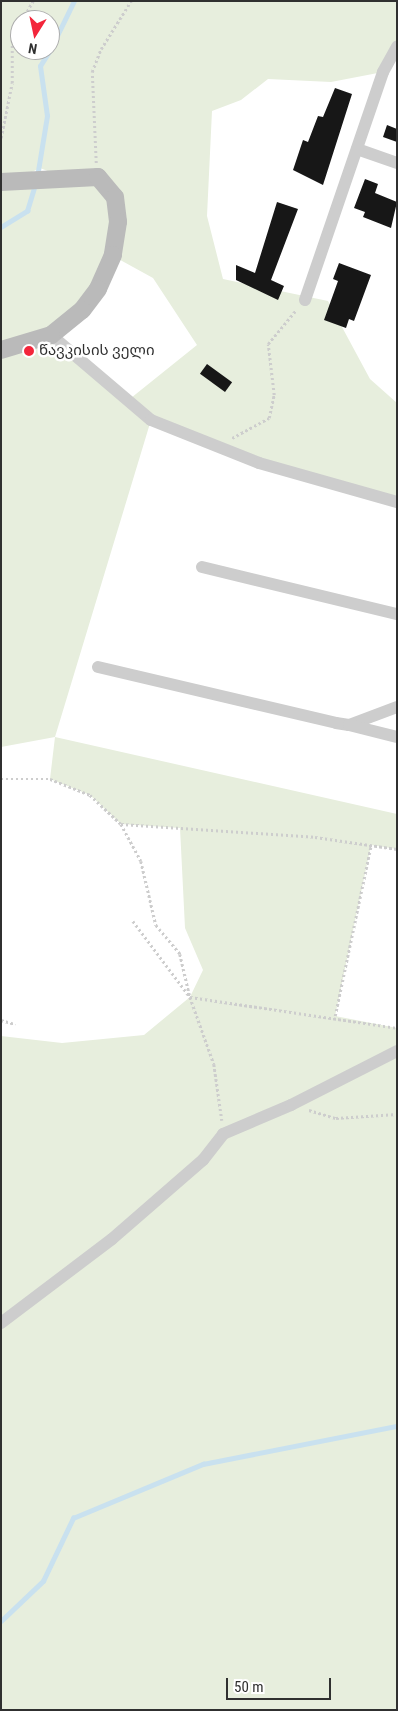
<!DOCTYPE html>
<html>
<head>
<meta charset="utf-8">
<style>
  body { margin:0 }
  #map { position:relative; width:398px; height:1711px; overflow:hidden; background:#fff; font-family:"Roboto Condensed","Noto Sans Georgian",sans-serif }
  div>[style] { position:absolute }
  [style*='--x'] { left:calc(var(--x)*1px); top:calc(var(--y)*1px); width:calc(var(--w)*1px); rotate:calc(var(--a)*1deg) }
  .green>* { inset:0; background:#e7eedd }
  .stream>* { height:4.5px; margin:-2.25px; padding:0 2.25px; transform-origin:2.25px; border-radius:2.25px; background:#c9e1ef }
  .building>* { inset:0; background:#171717; transform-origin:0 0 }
  .path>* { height:2.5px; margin-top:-1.25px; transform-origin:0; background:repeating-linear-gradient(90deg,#cdcdcd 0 2.5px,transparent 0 5px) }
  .street>* { height:12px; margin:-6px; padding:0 6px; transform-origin:6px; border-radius:6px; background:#cdcdcd }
  .secondary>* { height:18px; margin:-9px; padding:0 9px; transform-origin:9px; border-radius:9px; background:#bababa }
  .dots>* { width:14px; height:14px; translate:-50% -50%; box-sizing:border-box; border:2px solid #fff; border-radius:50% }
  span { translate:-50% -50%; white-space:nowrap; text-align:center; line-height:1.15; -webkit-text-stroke:5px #fff; paint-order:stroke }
  .poi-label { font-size:15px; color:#303030 }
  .left { translate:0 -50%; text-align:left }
  .frame { position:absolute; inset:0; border:2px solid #303030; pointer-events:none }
  .north { position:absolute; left:10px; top:10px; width:50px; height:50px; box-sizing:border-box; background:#fff; border:1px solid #acacac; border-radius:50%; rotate:190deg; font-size:14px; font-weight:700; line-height:20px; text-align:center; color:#303030 }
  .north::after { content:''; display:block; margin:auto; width:18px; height:22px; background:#f3263b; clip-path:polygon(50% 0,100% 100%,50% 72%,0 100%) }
  .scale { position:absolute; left:226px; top:1678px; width:105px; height:22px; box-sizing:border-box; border:2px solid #303030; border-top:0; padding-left:6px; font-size:15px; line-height:18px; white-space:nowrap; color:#303030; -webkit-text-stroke:4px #fff; paint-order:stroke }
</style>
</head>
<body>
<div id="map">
  <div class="green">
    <div style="clip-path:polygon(evenodd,1px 1px,397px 1px,397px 47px,383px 72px,331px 82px,268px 79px,241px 100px,212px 111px,207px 216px,223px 279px,328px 301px,370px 379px,397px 403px,397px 502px,346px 489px,151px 420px,55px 737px,397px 814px,397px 849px,371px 845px,335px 1016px,397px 1028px,397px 1710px,1px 1710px,1px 1036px,62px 1043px,144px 1035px,190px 997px,203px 970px,185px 928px,180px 828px,121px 824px,90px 795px,50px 779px,55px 737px,1px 747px,1px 1px,20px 20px,50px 20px,50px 50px,20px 50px,20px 20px,1px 1px,40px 168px,68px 179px,12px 182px,40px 168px,1px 1px,113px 256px,153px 278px,197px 345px,126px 402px,52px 335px,98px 289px,113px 256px)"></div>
  </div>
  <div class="stream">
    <div style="--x:50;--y:50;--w:55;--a:-63.9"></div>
    <div style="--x:37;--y:177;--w:62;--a:-80.7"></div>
    <div style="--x:47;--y:116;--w:50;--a:-98"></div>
    <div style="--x:40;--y:66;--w:19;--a:-58"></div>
    <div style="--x:1;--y:227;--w:31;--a:-32"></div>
    <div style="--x:27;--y:211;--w:28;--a:-73"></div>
    <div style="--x:1;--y:1621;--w:58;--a:-43.6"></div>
    <div style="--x:43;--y:1581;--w:70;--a:-64.5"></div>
    <div style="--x:73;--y:1518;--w:141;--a:-22.6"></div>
    <div style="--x:203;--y:1464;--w:198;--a:-11.1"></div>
  </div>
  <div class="building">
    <div style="clip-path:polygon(335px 88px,352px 94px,323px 185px,293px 170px,303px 140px,308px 142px,318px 116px,323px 117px)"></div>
    <div style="clip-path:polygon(387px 125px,397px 129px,397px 142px,383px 137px)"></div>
    <div style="clip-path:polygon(365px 179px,378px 184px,375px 193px,397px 202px,391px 228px,363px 217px,365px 212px,354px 208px)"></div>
    <div style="clip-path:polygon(277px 202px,298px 209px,271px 280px,284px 286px,278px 300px,236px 280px,236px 265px,255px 273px)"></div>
    <div style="clip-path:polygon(339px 263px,371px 275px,354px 321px,349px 319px,346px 328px,324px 320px,338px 281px,333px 279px)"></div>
    <div style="left:207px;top:364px;width:31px;height:12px;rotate:36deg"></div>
  </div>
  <div class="path">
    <div style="--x:22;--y:20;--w:22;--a:-60"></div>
    <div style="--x:1;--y:138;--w:56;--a:-78.7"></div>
    <div style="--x:12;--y:83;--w:40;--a:-90"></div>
    <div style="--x:12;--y:43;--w:20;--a:-66"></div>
    <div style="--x:96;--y:163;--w:91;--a:-92.5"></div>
    <div style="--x:92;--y:72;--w:25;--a:-69"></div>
    <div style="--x:101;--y:49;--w:57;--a:-58"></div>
    <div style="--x:232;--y:438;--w:42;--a:-28.4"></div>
    <div style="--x:269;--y:418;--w:24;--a:-78"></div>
    <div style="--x:274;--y:395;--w:51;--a:-96.7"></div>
    <div style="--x:268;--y:344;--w:44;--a:-50.5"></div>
    <div style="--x:1;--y:779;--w:49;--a:0"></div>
    <div style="--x:50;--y:779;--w:43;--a:21.8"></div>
    <div style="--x:90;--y:795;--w:42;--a:43.1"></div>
    <div style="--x:121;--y:824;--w:42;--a:61.6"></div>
    <div style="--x:141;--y:861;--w:66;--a:76.8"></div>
    <div style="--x:156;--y:925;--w:38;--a:50"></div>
    <div style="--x:180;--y:954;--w:44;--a:76.9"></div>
    <div style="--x:190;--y:997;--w:209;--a:8.5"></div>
    <div style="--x:121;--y:824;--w:194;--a:3.8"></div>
    <div style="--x:315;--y:837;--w:83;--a:8.3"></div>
    <div style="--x:133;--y:921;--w:95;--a:53.1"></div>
    <div style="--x:190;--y:997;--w:71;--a:70.3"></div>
    <div style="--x:214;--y:1064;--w:57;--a:81.9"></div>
    <div style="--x:335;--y:1016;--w:175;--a:-78.1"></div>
    <div style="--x:1;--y:1020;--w:15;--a:16"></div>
    <div style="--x:309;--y:1110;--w:28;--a:17"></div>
    <div style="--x:336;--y:1118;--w:61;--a:-3.8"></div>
  </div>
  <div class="street">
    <div style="--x:357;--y:149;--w:42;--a:19.3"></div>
    <div style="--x:305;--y:300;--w:241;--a:-71.1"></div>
    <div style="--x:383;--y:72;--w:29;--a:-61"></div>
    <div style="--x:51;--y:335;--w:131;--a:40.4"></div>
    <div style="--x:151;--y:420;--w:116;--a:21.7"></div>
    <div style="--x:259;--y:463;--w:143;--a:15.8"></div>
    <div style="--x:202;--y:567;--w:201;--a:13.6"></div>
    <div style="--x:98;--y:667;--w:244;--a:13.2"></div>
    <div style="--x:336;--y:723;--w:13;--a:9"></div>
    <div style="--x:349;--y:725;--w:51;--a:-20.6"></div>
    <div style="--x:349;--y:725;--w:49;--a:14"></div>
    <div style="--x:1;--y:1323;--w:139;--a:-37.1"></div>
    <div style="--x:112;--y:1239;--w:121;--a:-41"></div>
    <div style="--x:203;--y:1160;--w:33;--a:-52"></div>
    <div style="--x:223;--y:1134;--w:74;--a:-23.1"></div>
    <div style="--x:291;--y:1105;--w:119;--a:-27"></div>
  </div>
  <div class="secondary">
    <div style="--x:1;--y:182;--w:97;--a:-3"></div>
    <div style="--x:98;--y:177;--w:26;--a:50"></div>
    <div style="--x:115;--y:197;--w:25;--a:83"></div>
    <div style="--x:118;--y:222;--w:33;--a:99"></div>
    <div style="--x:113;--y:255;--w:37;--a:114"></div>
    <div style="--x:98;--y:289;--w:26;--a:127"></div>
    <div style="--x:82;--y:310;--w:40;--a:141"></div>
    <div style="--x:51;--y:335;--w:52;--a:163.3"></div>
  </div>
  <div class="dots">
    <div style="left:29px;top:351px;background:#f3263b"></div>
  </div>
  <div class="poi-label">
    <span class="left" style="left:39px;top:351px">წავკისის ველი</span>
  </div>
  <div class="frame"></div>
  <div class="north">N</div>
  <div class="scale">50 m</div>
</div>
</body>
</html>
